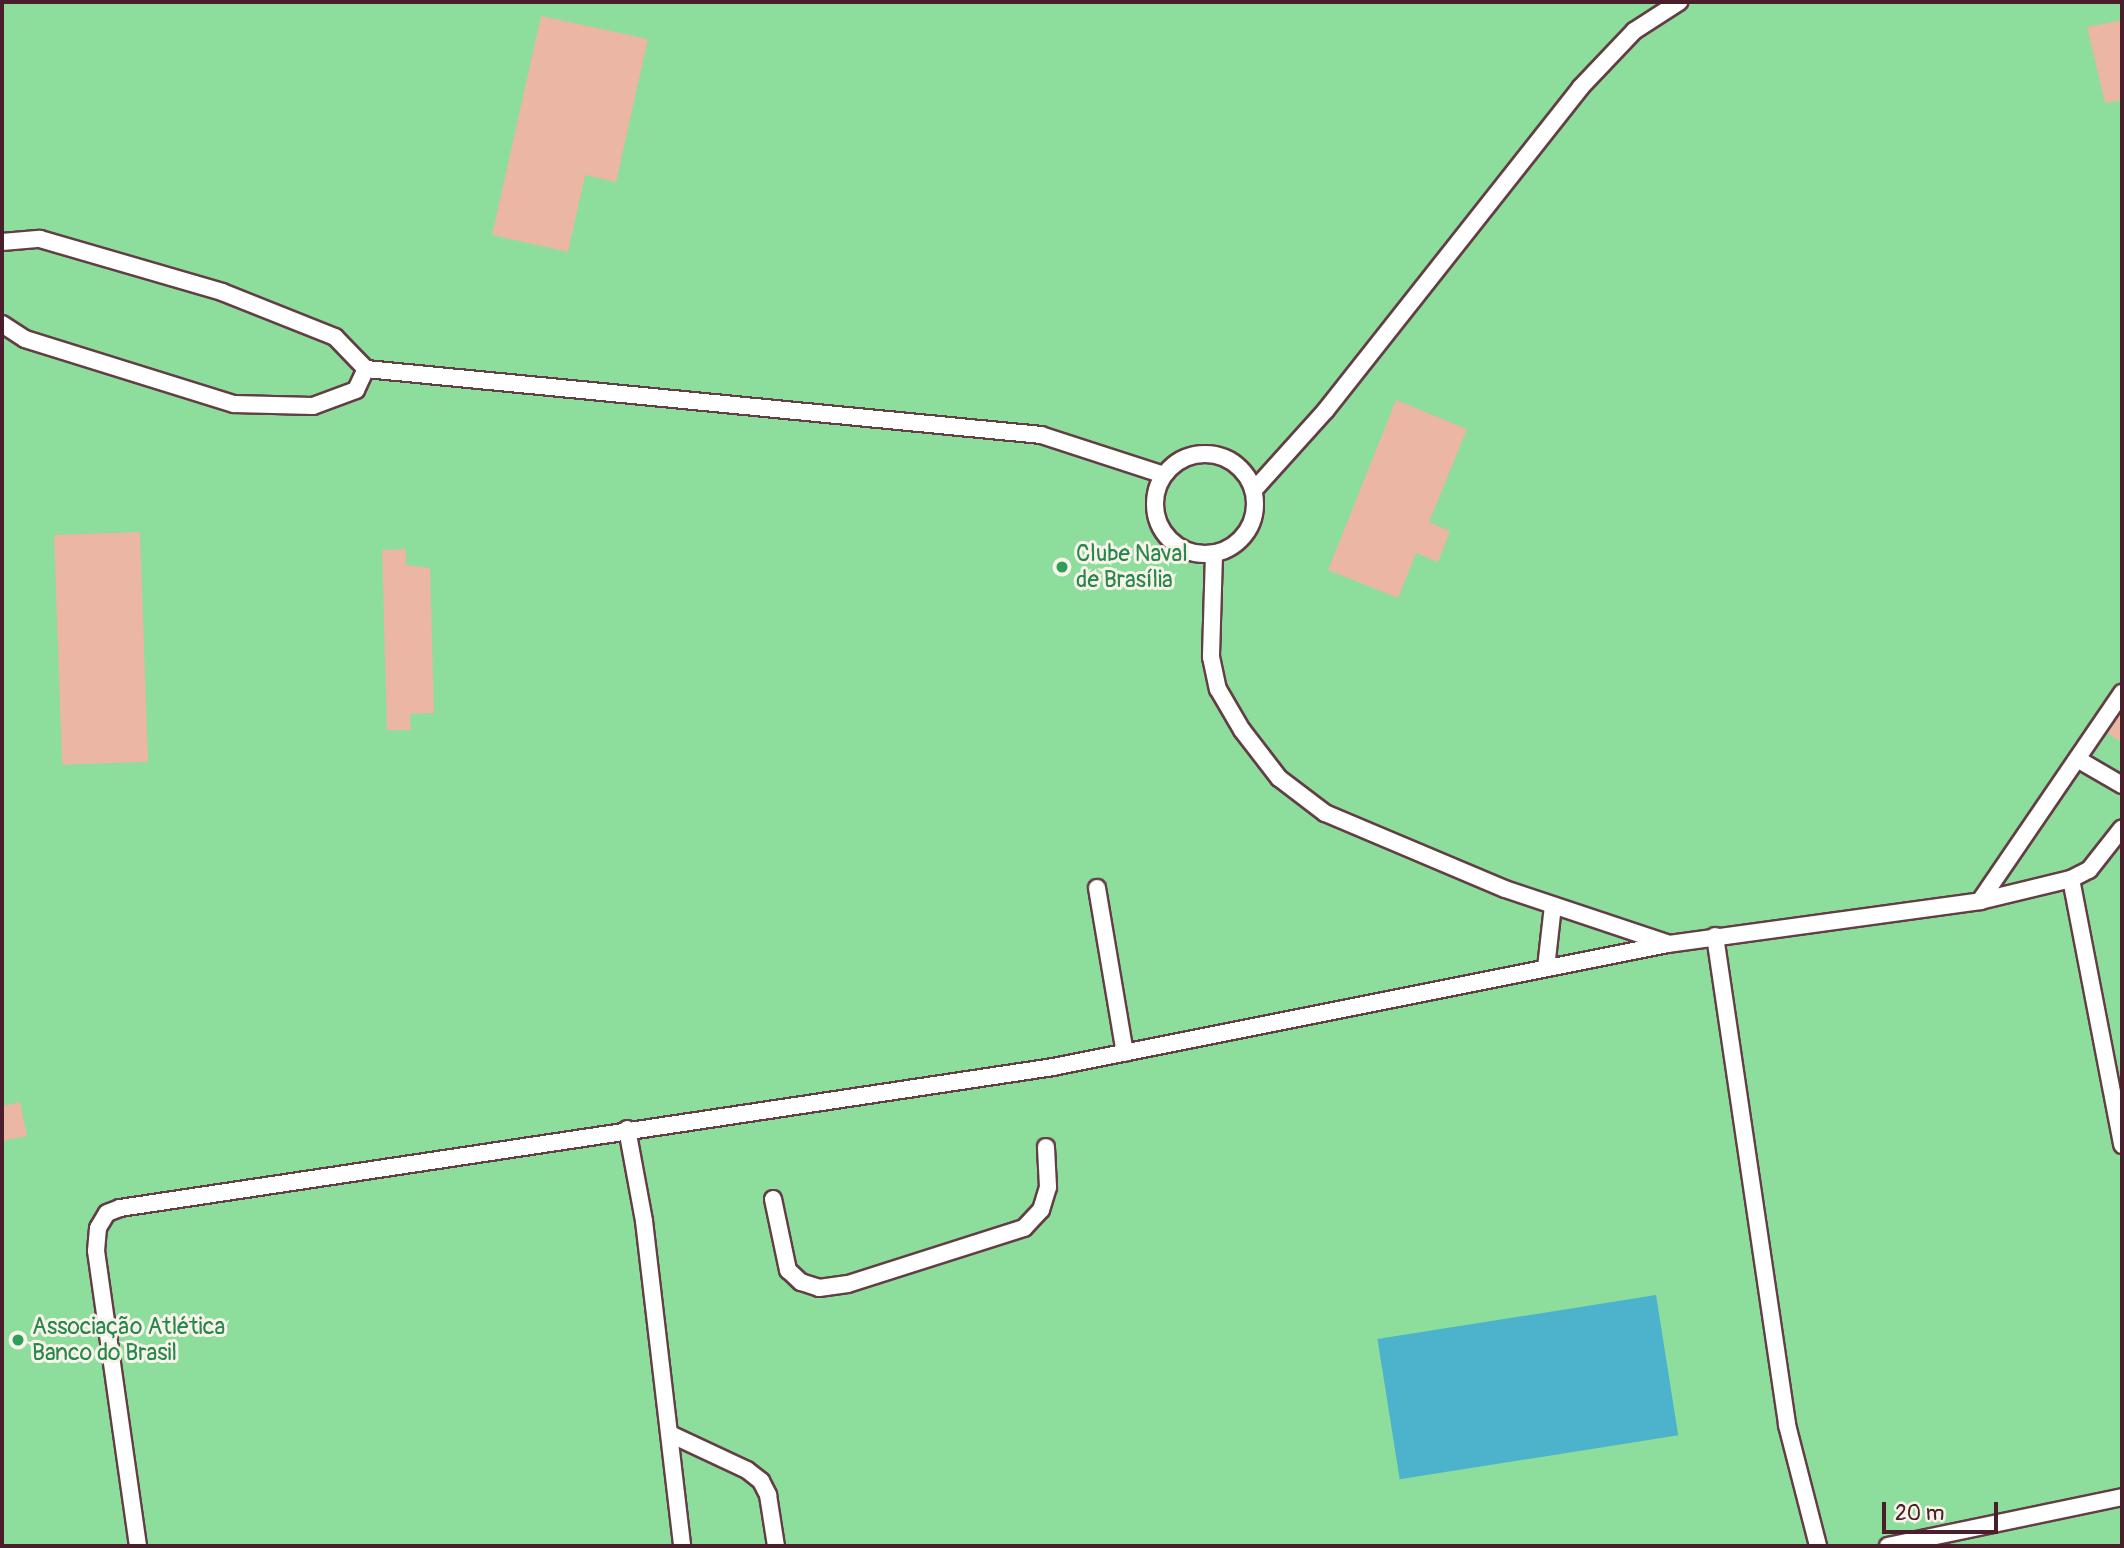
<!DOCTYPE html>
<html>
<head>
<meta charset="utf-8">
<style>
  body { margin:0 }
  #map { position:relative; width:2124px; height:1548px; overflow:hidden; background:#f0ebd4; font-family:Pangolin,sans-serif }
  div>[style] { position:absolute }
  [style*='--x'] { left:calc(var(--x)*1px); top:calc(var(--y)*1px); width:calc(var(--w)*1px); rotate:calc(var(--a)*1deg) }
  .green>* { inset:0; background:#8ddd9c; transform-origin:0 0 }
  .water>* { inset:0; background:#4db2cb; transform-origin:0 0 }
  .building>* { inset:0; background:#ebb6a4; transform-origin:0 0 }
  .roads { filter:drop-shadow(2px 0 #633e44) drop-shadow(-2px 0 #633e44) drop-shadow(0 2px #633e44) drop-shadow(0 -2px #633e44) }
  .service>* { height:16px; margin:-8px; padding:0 8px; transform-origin:8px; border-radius:8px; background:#fff }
  .service>.ring { margin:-8px; padding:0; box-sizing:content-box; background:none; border:16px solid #fff; border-radius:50% }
  .dots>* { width:19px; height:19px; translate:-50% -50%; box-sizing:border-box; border:4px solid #f7f3e8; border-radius:50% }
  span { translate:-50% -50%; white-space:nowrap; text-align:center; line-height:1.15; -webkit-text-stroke:6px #f7f3e8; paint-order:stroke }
  .leisure-label { font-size:23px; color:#27864d }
  .left { translate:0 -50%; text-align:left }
  .frame { position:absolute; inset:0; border:4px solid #4a1f2b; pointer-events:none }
  .scale { position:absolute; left:1882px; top:1502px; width:116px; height:32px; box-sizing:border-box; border:4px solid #4a1f2b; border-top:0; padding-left:9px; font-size:21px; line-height:24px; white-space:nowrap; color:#4a1f2b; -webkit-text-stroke:5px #f7f3e8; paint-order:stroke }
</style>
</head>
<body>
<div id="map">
  <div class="green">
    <div style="left:2px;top:2px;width:2120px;height:1544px"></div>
  </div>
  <div class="water">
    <div style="left:1656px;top:1295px;width:142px;height:282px;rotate:81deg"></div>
  </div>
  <div class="building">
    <div style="clip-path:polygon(541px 16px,648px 39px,616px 182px,585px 175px,568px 252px,492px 235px)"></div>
    <div style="clip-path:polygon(2122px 20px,2122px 100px,2105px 103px,2087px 27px)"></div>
    <div style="clip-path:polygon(1396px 400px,1467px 429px,1429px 522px,1450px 531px,1438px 562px,1416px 553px,1398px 598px,1328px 570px)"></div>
    <div style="left:140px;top:532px;width:230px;height:86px;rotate:88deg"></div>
    <div style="clip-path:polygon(406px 549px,406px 565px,430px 568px,434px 713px,410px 714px,411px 730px,387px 730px,382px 550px)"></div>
    <div style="clip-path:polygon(2122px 705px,2122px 743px,2105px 731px)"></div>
    <div style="clip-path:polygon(20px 1102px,27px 1136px,2px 1141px,2px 1106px)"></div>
  </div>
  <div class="roads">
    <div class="service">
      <div style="--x:2;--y:242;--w:38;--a:-5"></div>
      <div style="--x:40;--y:239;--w:190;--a:16.2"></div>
      <div style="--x:222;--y:292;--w:122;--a:21.7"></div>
      <div style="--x:335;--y:337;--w:45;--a:45.9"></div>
      <div style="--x:366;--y:369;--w:678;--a:5.58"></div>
      <div style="--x:1041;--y:435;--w:129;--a:18"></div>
      <div style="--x:2;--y:324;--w:27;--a:33"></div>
      <div style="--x:25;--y:339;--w:219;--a:17.3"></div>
      <div style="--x:234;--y:404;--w:79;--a:1.5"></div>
      <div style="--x:313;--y:406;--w:46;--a:-20.4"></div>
      <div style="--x:356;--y:390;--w:23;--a:-65"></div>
      <div class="ring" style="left:1155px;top:454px;width:84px;height:84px"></div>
      <div style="--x:1254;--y:490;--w:108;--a:-48"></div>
      <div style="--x:1326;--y:410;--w:410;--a:-51.7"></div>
      <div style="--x:1580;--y:88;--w:79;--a:-46.5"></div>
      <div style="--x:1634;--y:31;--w:54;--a:-32.8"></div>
      <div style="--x:1214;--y:554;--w:103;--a:91.7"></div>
      <div style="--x:1211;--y:657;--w:33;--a:78"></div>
      <div style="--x:1218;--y:689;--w:48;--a:59.7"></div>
      <div style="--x:1242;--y:730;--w:61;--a:52.4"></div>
      <div style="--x:1279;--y:778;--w:58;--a:37.3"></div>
      <div style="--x:1325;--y:813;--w:195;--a:22.9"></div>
      <div style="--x:1505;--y:889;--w:170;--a:18.5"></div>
      <div style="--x:2079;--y:760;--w:50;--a:30.2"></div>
      <div style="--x:2071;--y:879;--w:271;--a:79.1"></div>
      <div style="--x:1097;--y:888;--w:167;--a:80.4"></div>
      <div style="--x:1980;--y:901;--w:252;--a:-55.7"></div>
      <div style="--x:1715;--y:936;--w:494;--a:81.6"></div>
      <div style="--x:1787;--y:1425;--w:125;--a:75.6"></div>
      <div style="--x:1546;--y:968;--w:62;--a:-83.6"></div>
      <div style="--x:627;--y:1129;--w:94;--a:79.5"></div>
      <div style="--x:644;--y:1221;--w:327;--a:83.3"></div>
      <div style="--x:773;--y:1199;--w:73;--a:78.1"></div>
      <div style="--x:788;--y:1270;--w:18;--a:43"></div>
      <div style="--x:801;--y:1282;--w:19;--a:18"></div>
      <div style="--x:819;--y:1288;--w:29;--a:-8"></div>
      <div style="--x:848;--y:1284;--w:185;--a:-17.7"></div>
      <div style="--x:1024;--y:1228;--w:25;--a:-47"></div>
      <div style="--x:1041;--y:1210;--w:24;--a:-73"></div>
      <div style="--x:1048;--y:1187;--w:40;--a:-92.9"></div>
      <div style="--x:670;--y:1434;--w:85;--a:25.1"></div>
      <div style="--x:747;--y:1470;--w:18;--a:38"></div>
      <div style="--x:761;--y:1481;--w:16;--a:63"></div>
      <div style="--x:768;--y:1495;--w:52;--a:81.1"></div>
      <div style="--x:138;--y:1546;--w:298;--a:-98.1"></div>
      <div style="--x:96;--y:1251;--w:23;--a:-85"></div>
      <div style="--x:98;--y:1228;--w:17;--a:-59"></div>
      <div style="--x:107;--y:1213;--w:14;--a:-21"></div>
      <div style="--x:120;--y:1208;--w:944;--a:-8.59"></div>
      <div style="--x:1053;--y:1067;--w:627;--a:-11.31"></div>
      <div style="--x:1668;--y:944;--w:315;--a:-7.8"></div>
      <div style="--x:1980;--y:901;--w:94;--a:-13.6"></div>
      <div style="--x:2071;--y:879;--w:20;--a:-27"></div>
      <div style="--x:2089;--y:870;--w:53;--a:-51.8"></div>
      <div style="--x:1888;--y:1546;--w:239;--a:-11.8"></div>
    </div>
  </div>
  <div class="dots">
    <div style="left:1062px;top:567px;background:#2e9e5b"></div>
    <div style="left:18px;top:1340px;background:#2e9e5b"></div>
  </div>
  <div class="leisure-label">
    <span class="left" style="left:1076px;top:567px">Clube Naval<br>de Brasília</span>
    <span class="left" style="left:32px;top:1340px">Associação Atlética<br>Banco do Brasil</span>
  </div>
  <div class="frame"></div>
  <div class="scale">20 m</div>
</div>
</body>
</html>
